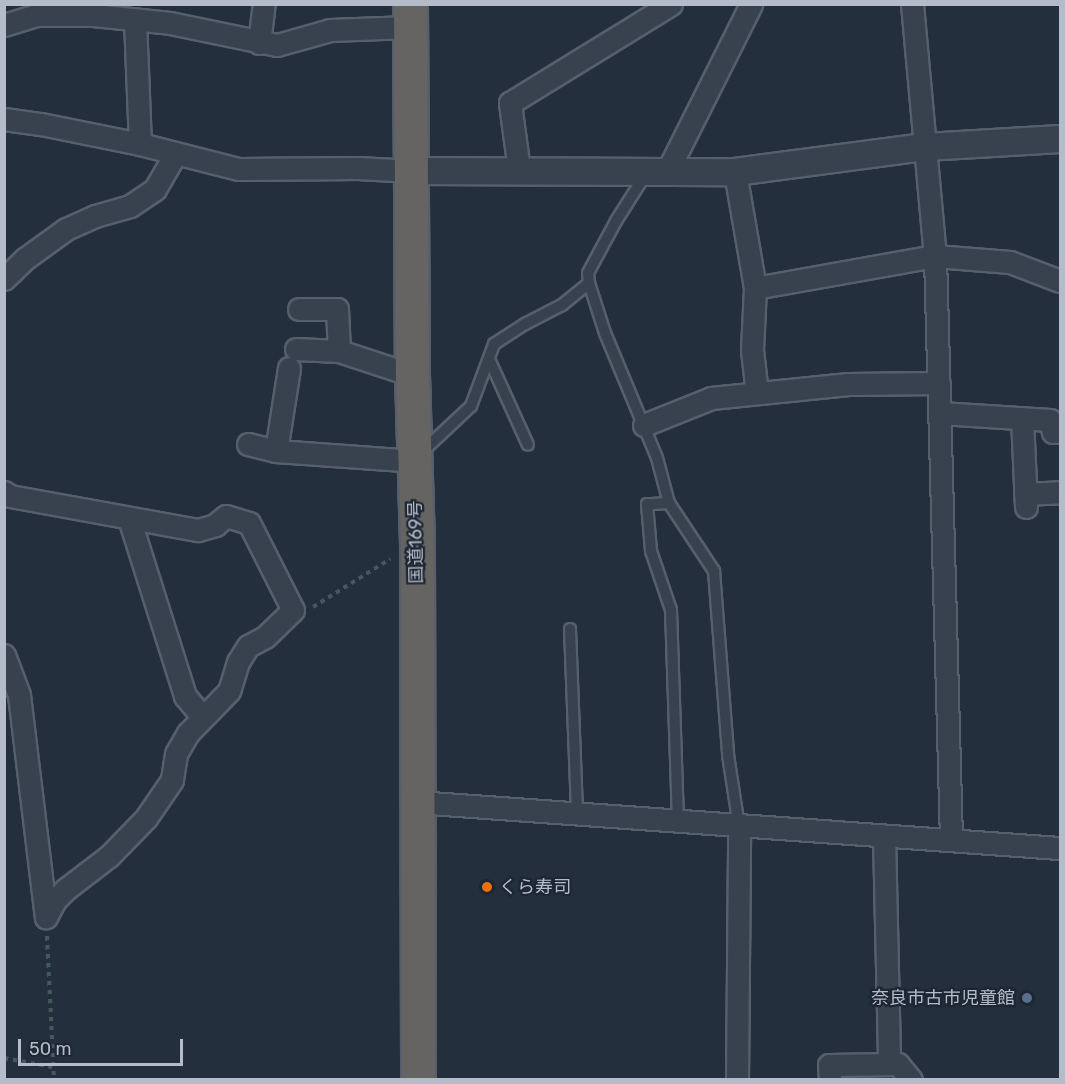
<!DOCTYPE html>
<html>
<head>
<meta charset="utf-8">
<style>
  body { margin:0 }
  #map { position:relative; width:1065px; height:1084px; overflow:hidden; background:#242f3e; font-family:Rubik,"Noto Sans JP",sans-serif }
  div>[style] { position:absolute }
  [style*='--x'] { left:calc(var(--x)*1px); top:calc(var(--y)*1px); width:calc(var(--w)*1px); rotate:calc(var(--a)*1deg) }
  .path>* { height:4px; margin-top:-2px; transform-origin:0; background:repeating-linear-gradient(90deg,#44595c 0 4.5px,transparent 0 9px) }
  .roads { filter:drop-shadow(2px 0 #565f6c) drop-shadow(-2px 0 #565f6c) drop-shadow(0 2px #565f6c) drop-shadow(0 -2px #565f6c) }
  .service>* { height:10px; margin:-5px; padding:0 5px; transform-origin:5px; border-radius:5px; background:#38414e }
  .minor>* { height:21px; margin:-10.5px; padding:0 10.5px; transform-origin:10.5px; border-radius:10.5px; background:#38414e }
  .tertiary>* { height:26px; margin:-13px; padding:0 13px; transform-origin:13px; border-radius:13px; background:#38414e }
  .trunk>* { height:33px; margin:-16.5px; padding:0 16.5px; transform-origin:16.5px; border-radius:16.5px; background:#656462 }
  .dots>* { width:16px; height:16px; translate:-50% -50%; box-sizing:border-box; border:3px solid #1d2633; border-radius:50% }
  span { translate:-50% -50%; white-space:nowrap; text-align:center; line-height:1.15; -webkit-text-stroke:4.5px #1d2633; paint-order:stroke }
  .street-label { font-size:18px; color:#b4bcc9 }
  .poi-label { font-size:18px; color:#b4bcc9 }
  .left { translate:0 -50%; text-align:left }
  .right { translate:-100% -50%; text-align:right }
  .frame { position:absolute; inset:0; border:6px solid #b4bcc9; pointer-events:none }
  .scale { position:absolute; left:18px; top:1039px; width:165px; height:27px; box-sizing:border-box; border:3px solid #b4bcc9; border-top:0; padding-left:8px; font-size:18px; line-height:21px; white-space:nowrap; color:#b4bcc9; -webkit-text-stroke:4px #1d2633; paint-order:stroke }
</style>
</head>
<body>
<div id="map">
  <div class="path">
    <div style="--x:313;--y:607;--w:91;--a:-31.9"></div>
    <div style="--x:47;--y:936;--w:144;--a:87.2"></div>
    <div style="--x:4;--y:1058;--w:49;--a:10.6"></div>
  </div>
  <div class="roads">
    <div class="service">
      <div style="--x:589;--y:283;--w:52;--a:72.3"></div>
      <div style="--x:605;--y:333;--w:135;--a:67.4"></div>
      <div style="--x:657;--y:458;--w:47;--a:75.1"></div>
      <div style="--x:669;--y:503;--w:82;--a:56.5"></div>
      <div style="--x:714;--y:571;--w:185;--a:85.6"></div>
      <div style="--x:728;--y:755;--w:72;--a:81.2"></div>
      <div style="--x:489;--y:359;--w:94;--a:65.6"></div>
      <div style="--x:423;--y:451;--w:66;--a:-43.2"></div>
      <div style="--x:471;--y:406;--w:66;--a:-69.6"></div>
      <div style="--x:494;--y:344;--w:37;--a:-33"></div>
      <div style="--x:525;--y:324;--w:42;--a:-27.2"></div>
      <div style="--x:562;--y:305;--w:35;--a:-39"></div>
      <div style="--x:589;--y:283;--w:10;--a:-96"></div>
      <div style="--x:588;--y:273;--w:59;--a:-61.7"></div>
      <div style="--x:616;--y:221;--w:58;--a:-57.7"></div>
      <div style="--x:669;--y:503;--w:22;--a:177"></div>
      <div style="--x:647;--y:504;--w:47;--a:85.1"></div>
      <div style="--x:651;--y:551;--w:62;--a:71.3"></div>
      <div style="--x:671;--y:610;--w:209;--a:88.1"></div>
      <div style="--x:570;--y:629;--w:184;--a:87.8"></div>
    </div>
    <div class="minor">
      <div style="--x:912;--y:4;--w:253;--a:84.8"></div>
      <div style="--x:935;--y:256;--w:584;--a:88.43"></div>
      <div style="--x:135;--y:20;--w:124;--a:87.7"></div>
      <div style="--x:4;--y:25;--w:34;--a:-17"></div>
      <div style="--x:36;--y:15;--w:57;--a:0"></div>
      <div style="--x:93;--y:15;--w:77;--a:5.9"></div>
      <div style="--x:170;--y:23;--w:109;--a:11.6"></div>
      <div style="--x:277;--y:45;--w:55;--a:-15.8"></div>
      <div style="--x:330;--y:30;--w:79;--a:-2.2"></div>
      <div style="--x:259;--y:43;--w:39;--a:-83"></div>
      <div style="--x:4;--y:119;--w:37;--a:8"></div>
      <div style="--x:41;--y:124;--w:101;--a:11.4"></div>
      <div style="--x:140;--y:144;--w:101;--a:14.3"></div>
      <div style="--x:238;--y:169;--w:120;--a:-0.5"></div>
      <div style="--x:358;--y:168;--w:54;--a:3.2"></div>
      <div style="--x:519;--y:170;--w:68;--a:-97.7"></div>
      <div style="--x:510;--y:103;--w:189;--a:-31.6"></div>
      <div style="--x:668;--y:170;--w:186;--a:-63.4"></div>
      <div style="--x:735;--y:172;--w:118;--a:80.2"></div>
      <div style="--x:755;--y:288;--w:62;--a:92.8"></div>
      <div style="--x:752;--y:350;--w:43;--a:83.4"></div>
      <div style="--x:4;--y:279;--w:30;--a:-44"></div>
      <div style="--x:26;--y:258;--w:49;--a:-35.9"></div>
      <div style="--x:66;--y:229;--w:32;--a:-24"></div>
      <div style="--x:95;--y:216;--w:36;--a:-16"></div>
      <div style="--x:130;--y:206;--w:30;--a:-34"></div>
      <div style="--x:155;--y:189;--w:39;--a:-60"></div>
      <div style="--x:755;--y:288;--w:183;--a:-10.1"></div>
      <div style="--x:935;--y:256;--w:75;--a:4.6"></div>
      <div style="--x:1010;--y:262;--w:53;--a:20.8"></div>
      <div style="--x:299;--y:309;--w:38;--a:0"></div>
      <div style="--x:337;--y:309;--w:42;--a:87.3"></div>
      <div style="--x:296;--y:349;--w:43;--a:2.7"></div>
      <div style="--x:339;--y:351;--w:77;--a:18.2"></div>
      <div style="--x:940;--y:413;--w:110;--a:3.6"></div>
      <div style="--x:1050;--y:420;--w:12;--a:76"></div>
      <div style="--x:1053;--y:432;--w:7;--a:0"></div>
      <div style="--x:1022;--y:418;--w:89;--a:87.4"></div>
      <div style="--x:644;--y:425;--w:72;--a:-21.9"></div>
      <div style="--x:711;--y:398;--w:138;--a:-5.8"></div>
      <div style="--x:848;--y:384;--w:91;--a:-0.6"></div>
      <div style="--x:248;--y:444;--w:29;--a:14"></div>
      <div style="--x:276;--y:451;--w:138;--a:4.1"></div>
      <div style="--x:276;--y:451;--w:84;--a:-81.1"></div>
      <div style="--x:4;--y:492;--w:7;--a:34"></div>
      <div style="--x:10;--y:496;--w:191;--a:10.3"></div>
      <div style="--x:198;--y:530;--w:18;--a:-16"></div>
      <div style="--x:215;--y:525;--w:14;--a:-39"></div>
      <div style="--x:226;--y:516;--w:24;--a:17"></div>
      <div style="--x:249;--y:523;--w:97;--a:63.2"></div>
      <div style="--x:293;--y:610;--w:39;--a:136"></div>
      <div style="--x:265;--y:637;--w:19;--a:152"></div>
      <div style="--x:248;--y:646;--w:19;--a:122"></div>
      <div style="--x:238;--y:662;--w:30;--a:107"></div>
      <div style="--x:229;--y:691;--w:59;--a:134.3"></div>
      <div style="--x:188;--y:733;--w:24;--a:120"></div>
      <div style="--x:176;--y:754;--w:26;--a:99"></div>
      <div style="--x:172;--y:780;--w:46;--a:124.4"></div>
      <div style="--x:146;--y:818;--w:53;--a:134.2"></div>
      <div style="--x:109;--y:856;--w:54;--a:142.5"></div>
      <div style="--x:66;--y:889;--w:16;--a:135"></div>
      <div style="--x:55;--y:900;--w:19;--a:118"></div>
      <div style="--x:1025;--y:494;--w:35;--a:-3"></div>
      <div style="--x:129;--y:518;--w:187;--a:72.5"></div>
      <div style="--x:185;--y:696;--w:26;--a:50"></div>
      <div style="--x:4;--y:655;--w:43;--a:69.4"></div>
      <div style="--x:19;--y:695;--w:224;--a:83.1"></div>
      <div style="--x:416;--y:802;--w:646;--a:4.09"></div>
      <div style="--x:884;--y:836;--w:228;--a:88.7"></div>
      <div style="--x:737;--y:1080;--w:254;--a:-89.5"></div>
      <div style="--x:830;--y:1080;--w:15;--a:-94"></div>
      <div style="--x:829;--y:1065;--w:69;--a:-0.8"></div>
      <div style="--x:898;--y:1064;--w:21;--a:51"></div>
    </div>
    <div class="tertiary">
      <div style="--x:412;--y:171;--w:323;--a:0.2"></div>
      <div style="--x:735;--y:172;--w:193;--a:-7.5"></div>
      <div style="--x:926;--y:147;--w:134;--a:-3.4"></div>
    </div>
    <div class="trunk">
      <div style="--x:410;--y:4;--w:371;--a:89.7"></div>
      <div style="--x:412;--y:375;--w:168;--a:88.3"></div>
      <div style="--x:417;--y:543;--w:537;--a:89.89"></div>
    </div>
  </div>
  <div class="dots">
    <div style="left:487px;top:887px;background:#e8710a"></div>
    <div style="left:1027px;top:998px;background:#5c6f8a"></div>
  </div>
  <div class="street-label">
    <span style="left:416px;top:542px;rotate:-91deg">国道169号</span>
  </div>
  <div class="poi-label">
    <span class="left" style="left:499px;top:887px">くら寿司</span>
    <span class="right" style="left:1015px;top:998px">奈良市古市児童館</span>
  </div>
  <div class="frame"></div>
  <div class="scale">50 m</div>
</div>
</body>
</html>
